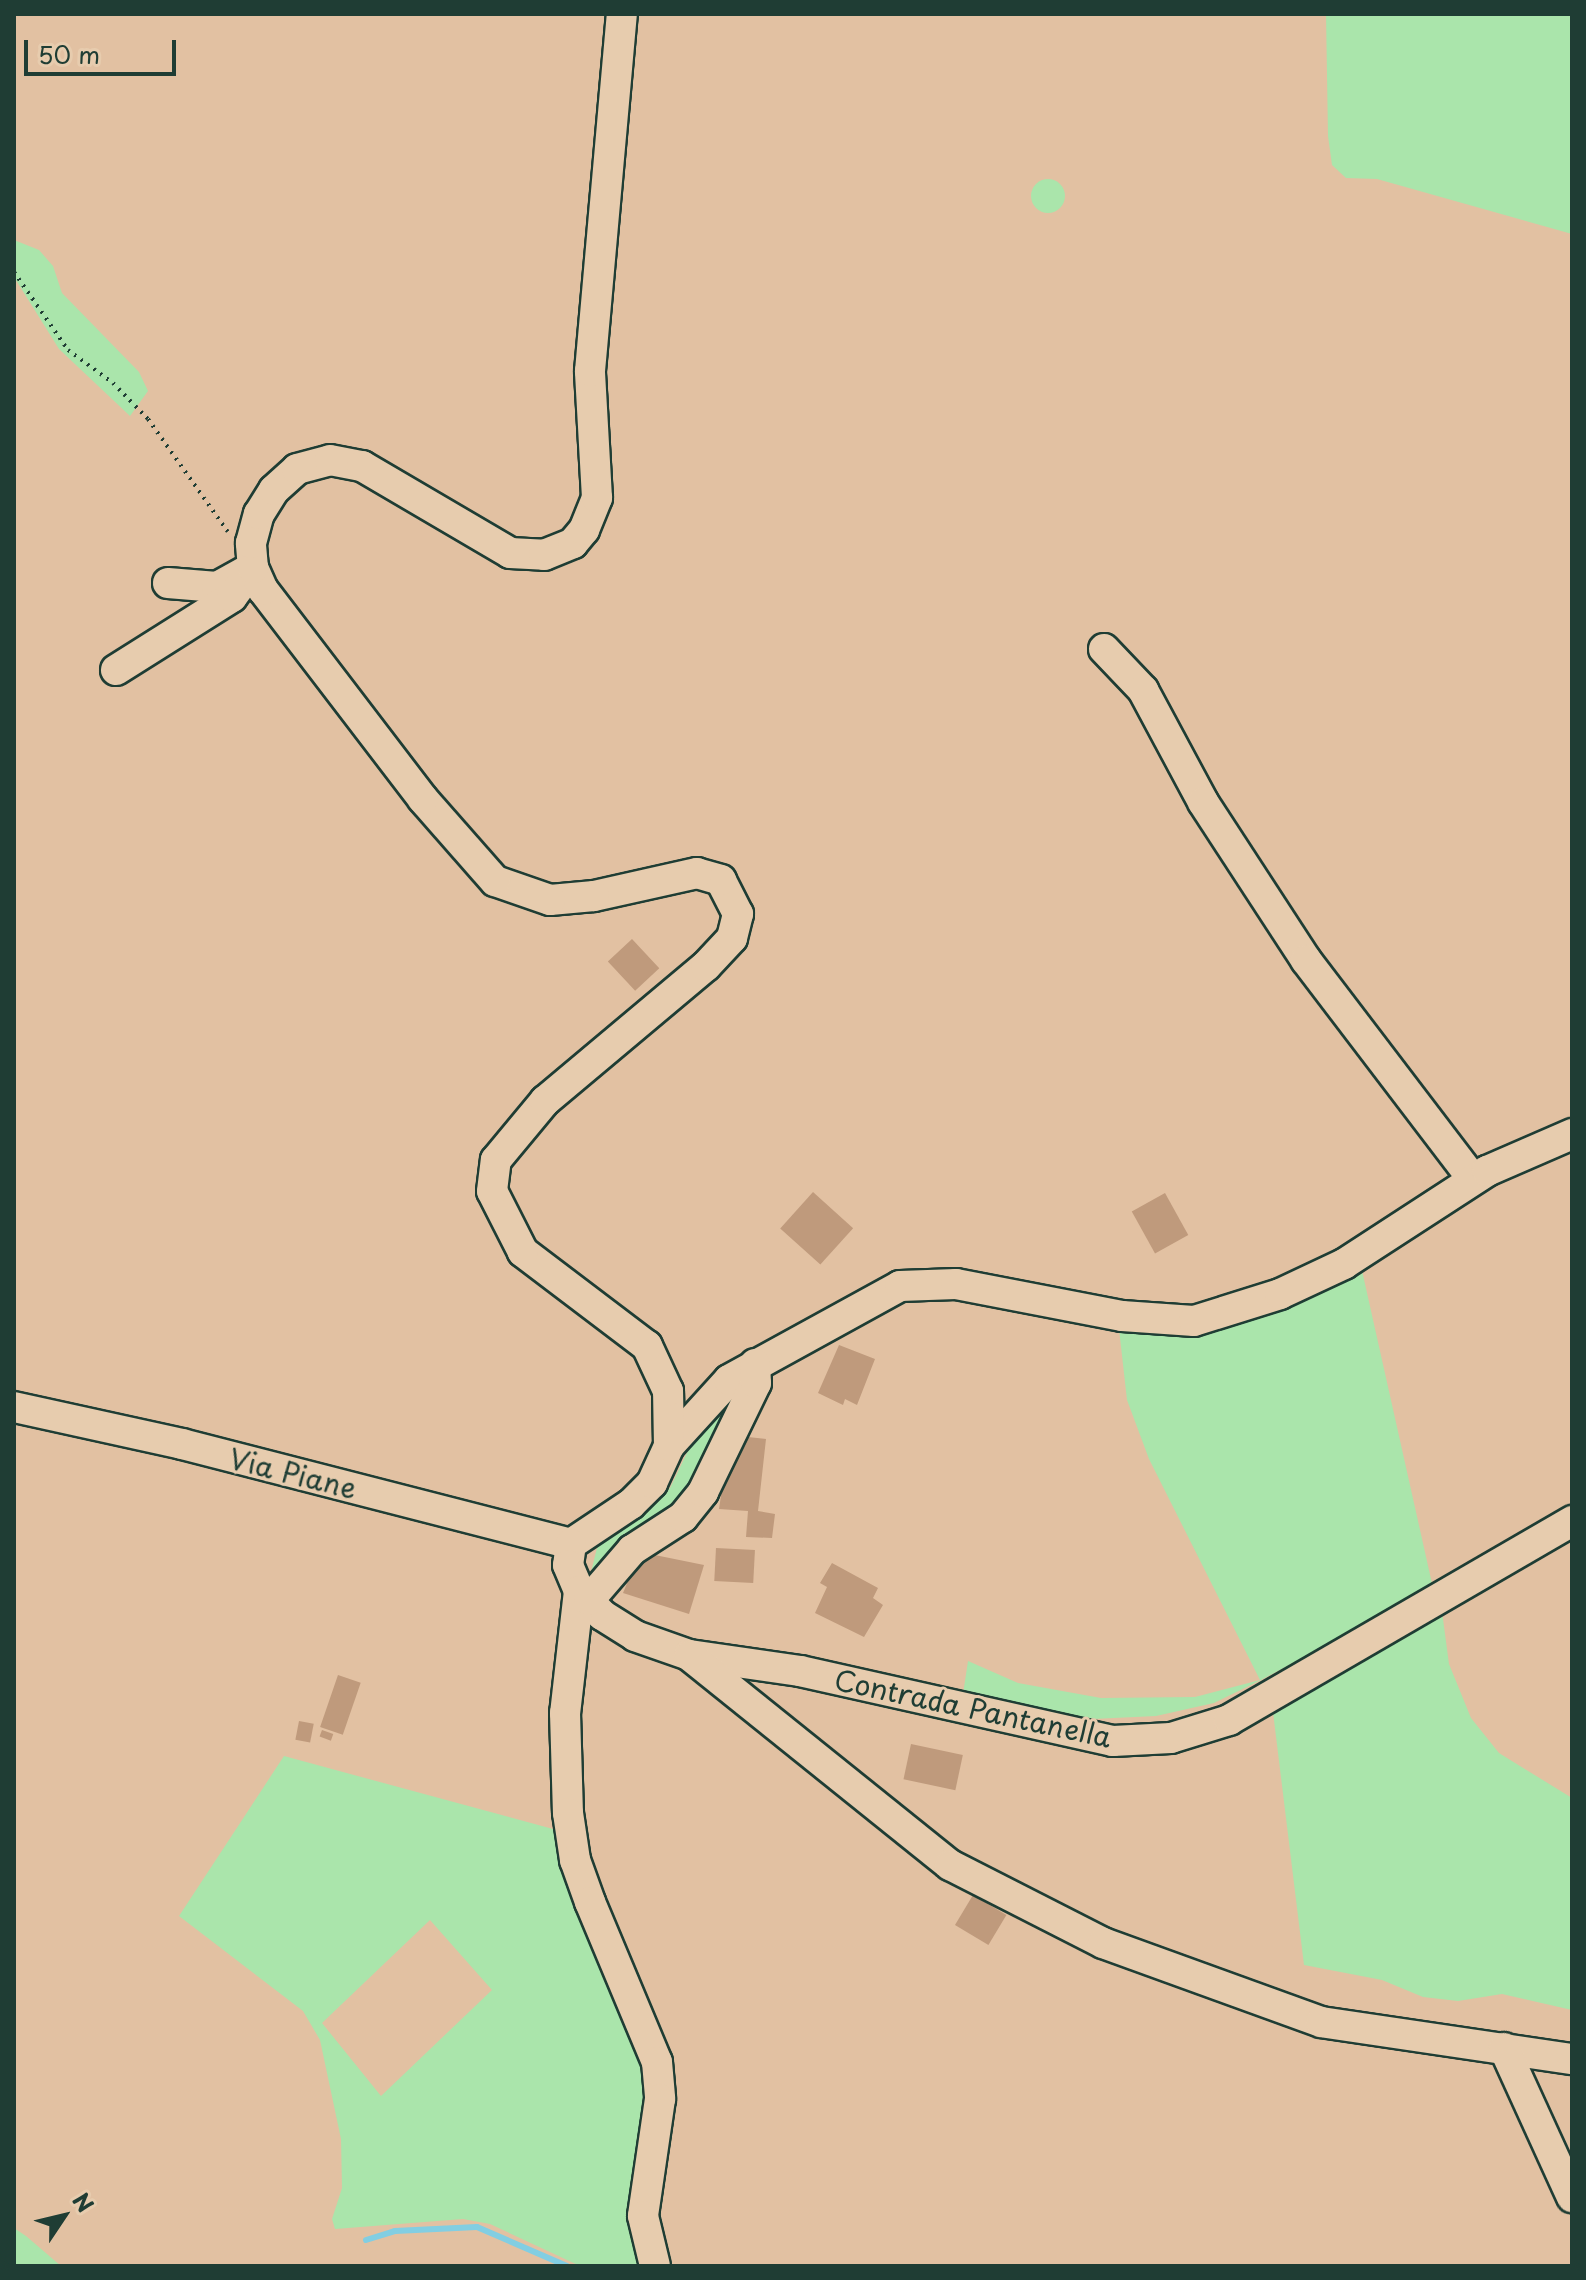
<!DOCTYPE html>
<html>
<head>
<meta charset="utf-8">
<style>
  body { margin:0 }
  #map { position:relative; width:1586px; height:2280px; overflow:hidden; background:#e2c1a2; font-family:"Playpen Sans",sans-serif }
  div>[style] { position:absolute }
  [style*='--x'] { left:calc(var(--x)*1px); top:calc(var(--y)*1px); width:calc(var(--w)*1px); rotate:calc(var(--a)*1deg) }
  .green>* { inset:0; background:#aae5ab }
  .round { border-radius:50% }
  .stream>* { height:6px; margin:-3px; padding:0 3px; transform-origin:3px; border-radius:3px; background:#82cee2 }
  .building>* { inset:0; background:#bf9a7c; transform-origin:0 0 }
  .path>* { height:4px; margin-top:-2px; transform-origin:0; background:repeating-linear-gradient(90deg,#1f3d34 0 2px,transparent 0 8px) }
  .roads { filter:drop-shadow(2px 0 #1f3d34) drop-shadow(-2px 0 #1f3d34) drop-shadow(0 2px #1f3d34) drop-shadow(0 -2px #1f3d34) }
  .minor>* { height:30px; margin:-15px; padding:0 15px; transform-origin:15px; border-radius:15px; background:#e7ccae }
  span { translate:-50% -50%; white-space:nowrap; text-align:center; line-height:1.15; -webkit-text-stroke:6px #e7ccae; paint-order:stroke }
  .street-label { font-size:28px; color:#1f3d34 }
  .frame { position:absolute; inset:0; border:16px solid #1f3d34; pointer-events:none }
  .north { position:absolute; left:24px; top:2176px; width:80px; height:80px; -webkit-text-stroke:6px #e7ccae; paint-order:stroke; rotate:55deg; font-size:22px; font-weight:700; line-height:32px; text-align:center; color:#1f3d34 }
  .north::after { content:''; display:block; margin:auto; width:28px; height:36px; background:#1f3d34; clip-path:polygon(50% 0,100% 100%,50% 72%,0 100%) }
  .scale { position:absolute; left:24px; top:40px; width:152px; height:36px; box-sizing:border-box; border:4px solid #1f3d34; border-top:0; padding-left:10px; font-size:24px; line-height:28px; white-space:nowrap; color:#1f3d34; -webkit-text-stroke:6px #e7ccae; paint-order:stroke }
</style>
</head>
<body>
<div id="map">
  <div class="green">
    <div style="clip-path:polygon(1326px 14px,1572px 14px,1572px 234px,1377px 179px,1346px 178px,1332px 165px,1328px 136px)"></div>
    <div class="round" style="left:1031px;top:179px;width:34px;height:34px"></div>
    <div style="clip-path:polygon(14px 240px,39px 250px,53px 266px,62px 293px,139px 372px,148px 391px,130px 416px,59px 349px,14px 277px)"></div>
    <div style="clip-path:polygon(1361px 1266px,1433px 1588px,1261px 1680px,1214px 1703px,1156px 1716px,1093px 1719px,963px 1694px,968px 1661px,1018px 1683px,1101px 1698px,1195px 1697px,1260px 1680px,1149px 1459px,1127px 1400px,1119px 1329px)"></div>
    <div style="clip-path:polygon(735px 1395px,701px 1483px,591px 1572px,599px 1540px,670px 1488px,697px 1432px)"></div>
    <div style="clip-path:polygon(1441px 1604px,1449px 1664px,1471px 1718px,1499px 1753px,1572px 1798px,1572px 2010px,1502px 1994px,1458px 2001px,1423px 1997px,1382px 1980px,1304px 1965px,1272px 1704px)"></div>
    <div style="clip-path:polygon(evenodd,284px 1756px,564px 1832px,648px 2061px,650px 2266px,580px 2266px,490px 2224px,463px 2219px,335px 2229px,332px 2219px,342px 2188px,341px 2139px,320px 2040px,303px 2011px,179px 1916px,284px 1756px,430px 1920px,492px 1990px,381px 2096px,322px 2023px,430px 1920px)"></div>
    <div style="clip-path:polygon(14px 2228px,26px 2236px,61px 2266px,14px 2266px)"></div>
  </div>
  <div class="stream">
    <div style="--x:366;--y:2240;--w:30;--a:-17"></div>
    <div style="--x:395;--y:2231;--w:82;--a:-2.8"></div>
    <div style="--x:477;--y:2227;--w:98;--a:23.4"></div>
  </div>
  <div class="building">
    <div style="left:632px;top:939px;width:40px;height:33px;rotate:47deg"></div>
    <div style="left:813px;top:1192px;width:54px;height:49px;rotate:42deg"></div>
    <div style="left:1165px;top:1193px;width:48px;height:38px;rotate:61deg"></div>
    <div style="clip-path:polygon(839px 1345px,875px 1359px,857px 1405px,845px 1399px,843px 1405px,818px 1393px)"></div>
    <div style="clip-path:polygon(730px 1435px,766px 1439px,758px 1511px,775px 1514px,772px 1538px,746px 1537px,748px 1511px,719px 1509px)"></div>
    <div style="left:716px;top:1548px;width:39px;height:33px;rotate:3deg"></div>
    <div style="clip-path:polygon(640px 1552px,704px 1565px,689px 1614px,623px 1593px)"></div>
    <div style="clip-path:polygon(832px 1563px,878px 1588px,873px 1598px,883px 1605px,864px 1637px,815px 1613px,827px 1587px,820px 1583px)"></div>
    <div style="left:338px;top:1675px;width:24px;height:55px;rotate:19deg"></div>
    <div style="left:299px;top:1721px;width:15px;height:19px;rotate:11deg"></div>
    <div style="left:322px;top:1730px;width:12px;height:7px;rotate:20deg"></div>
    <div style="left:911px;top:1744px;width:53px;height:36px;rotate:12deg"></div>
    <div style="left:973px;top:1895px;width:39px;height:35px;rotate:31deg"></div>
  </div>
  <div class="path">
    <div style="--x:14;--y:272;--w:95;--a:55.3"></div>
    <div style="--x:68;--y:350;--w:56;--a:36.3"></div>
    <div style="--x:113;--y:383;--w:50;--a:45.8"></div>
    <div style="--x:148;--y:419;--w:138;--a:54.7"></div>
  </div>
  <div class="roads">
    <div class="minor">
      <div style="--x:168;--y:583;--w:49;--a:4.7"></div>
      <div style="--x:217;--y:587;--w:33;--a:-29"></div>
      <div style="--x:1104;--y:649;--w:57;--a:46.4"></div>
      <div style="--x:1143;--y:690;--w:127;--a:61.8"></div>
      <div style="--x:1203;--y:802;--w:189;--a:56.9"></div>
      <div style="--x:1306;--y:960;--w:275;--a:52.7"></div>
      <div style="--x:116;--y:670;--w:137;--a:-32.2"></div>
      <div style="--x:232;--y:597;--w:36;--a:-54"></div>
      <div style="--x:14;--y:1407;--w:172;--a:12.4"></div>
      <div style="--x:182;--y:1444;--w:402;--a:14.4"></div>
      <div style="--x:669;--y:1446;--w:89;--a:-47.7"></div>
      <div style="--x:729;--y:1380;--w:195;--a:-28.8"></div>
      <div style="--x:900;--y:1286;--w:56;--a:-2"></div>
      <div style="--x:956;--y:1284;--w:169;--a:10.9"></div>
      <div style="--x:1122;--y:1316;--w:72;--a:4"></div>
      <div style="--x:1194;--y:1321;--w:90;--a:-17.4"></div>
      <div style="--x:1280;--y:1294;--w:71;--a:-25.1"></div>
      <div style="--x:1344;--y:1264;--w:171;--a:-33"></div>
      <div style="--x:1487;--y:1171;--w:93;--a:-23.5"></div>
      <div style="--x:571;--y:1544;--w:72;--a:-33.7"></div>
      <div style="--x:631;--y:1504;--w:30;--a:-45"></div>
      <div style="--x:652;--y:1483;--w:41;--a:-65.3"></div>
      <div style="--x:669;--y:1446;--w:55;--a:-91"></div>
      <div style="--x:668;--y:1391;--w:50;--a:-115"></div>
      <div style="--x:647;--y:1346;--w:156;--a:-142.8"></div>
      <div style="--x:523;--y:1252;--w:68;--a:-116.9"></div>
      <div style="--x:492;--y:1191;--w:31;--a:-83"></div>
      <div style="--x:496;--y:1160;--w:77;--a:-50.3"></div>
      <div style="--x:545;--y:1101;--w:210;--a:-40"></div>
      <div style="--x:706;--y:966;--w:38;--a:-47"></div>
      <div style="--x:732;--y:938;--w:25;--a:-76"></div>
      <div style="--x:738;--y:914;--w:38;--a:-117"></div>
      <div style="--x:721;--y:880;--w:25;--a:-164"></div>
      <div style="--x:697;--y:873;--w:106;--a:167.4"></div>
      <div style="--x:594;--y:896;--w:44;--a:174.8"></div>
      <div style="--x:550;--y:900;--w:58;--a:-160.9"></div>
      <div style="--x:495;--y:881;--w:109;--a:-131.3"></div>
      <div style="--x:423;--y:799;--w:263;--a:-127.4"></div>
      <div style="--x:263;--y:590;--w:24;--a:-114"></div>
      <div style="--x:253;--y:568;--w:25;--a:-95"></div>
      <div style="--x:251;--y:543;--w:30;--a:-75"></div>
      <div style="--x:259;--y:514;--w:28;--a:-58"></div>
      <div style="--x:274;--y:490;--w:31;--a:-42"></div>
      <div style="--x:297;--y:469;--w:34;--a:-15"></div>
      <div style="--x:330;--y:460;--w:33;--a:11"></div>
      <div style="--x:362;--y:466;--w:172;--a:30.4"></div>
      <div style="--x:510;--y:553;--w:34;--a:3"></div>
      <div style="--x:544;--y:555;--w:31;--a:-22"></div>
      <div style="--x:573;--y:543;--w:17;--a:-50"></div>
      <div style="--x:584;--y:530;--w:35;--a:-68"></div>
      <div style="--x:597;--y:498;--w:127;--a:-93.2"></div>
      <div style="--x:590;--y:371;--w:358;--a:-84.9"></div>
      <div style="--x:571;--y:1544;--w:21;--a:98"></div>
      <div style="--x:568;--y:1565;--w:28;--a:67"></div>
      <div style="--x:579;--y:1591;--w:33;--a:46"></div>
      <div style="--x:602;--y:1615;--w:39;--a:32"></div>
      <div style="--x:635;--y:1636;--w:57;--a:19.4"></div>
      <div style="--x:689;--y:1655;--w:112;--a:8.2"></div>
      <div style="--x:800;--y:1671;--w:321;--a:12.6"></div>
      <div style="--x:1113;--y:1741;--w:58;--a:-3"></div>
      <div style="--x:1171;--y:1738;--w:61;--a:-17.2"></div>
      <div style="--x:1229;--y:1720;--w:397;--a:-30.1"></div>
      <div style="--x:579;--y:1591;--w:123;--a:96.5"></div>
      <div style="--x:565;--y:1713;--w:100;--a:88.3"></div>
      <div style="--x:568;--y:1813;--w:48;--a:81.5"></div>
      <div style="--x:575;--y:1860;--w:45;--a:70.3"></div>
      <div style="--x:590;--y:1902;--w:173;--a:67.3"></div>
      <div style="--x:657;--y:2062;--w:37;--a:85"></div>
      <div style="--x:660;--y:2099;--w:118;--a:98.3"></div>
      <div style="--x:643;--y:2216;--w:51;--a:76.5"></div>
      <div style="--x:589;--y:1600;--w:66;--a:-49.3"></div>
      <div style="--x:632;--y:1550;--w:61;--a:-32.9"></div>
      <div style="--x:683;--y:1517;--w:32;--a:-51"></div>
      <div style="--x:703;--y:1492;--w:121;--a:-64.1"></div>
      <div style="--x:756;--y:1383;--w:19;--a:-93"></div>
      <div style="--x:690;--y:1656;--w:334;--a:38.8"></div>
      <div style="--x:950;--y:1865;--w:172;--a:27"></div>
      <div style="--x:1103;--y:1943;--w:232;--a:19.9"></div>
      <div style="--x:1321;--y:2022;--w:254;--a:8.4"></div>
      <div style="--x:1504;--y:2048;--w:164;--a:65.5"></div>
    </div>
  </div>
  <div class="street-label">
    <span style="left:293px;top:1473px;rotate:14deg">Via Piane</span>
    <span style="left:973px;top:1708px;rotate:12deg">Contrada Pantanella</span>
  </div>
  <div class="frame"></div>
  <div class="north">N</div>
  <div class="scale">50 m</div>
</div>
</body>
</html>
